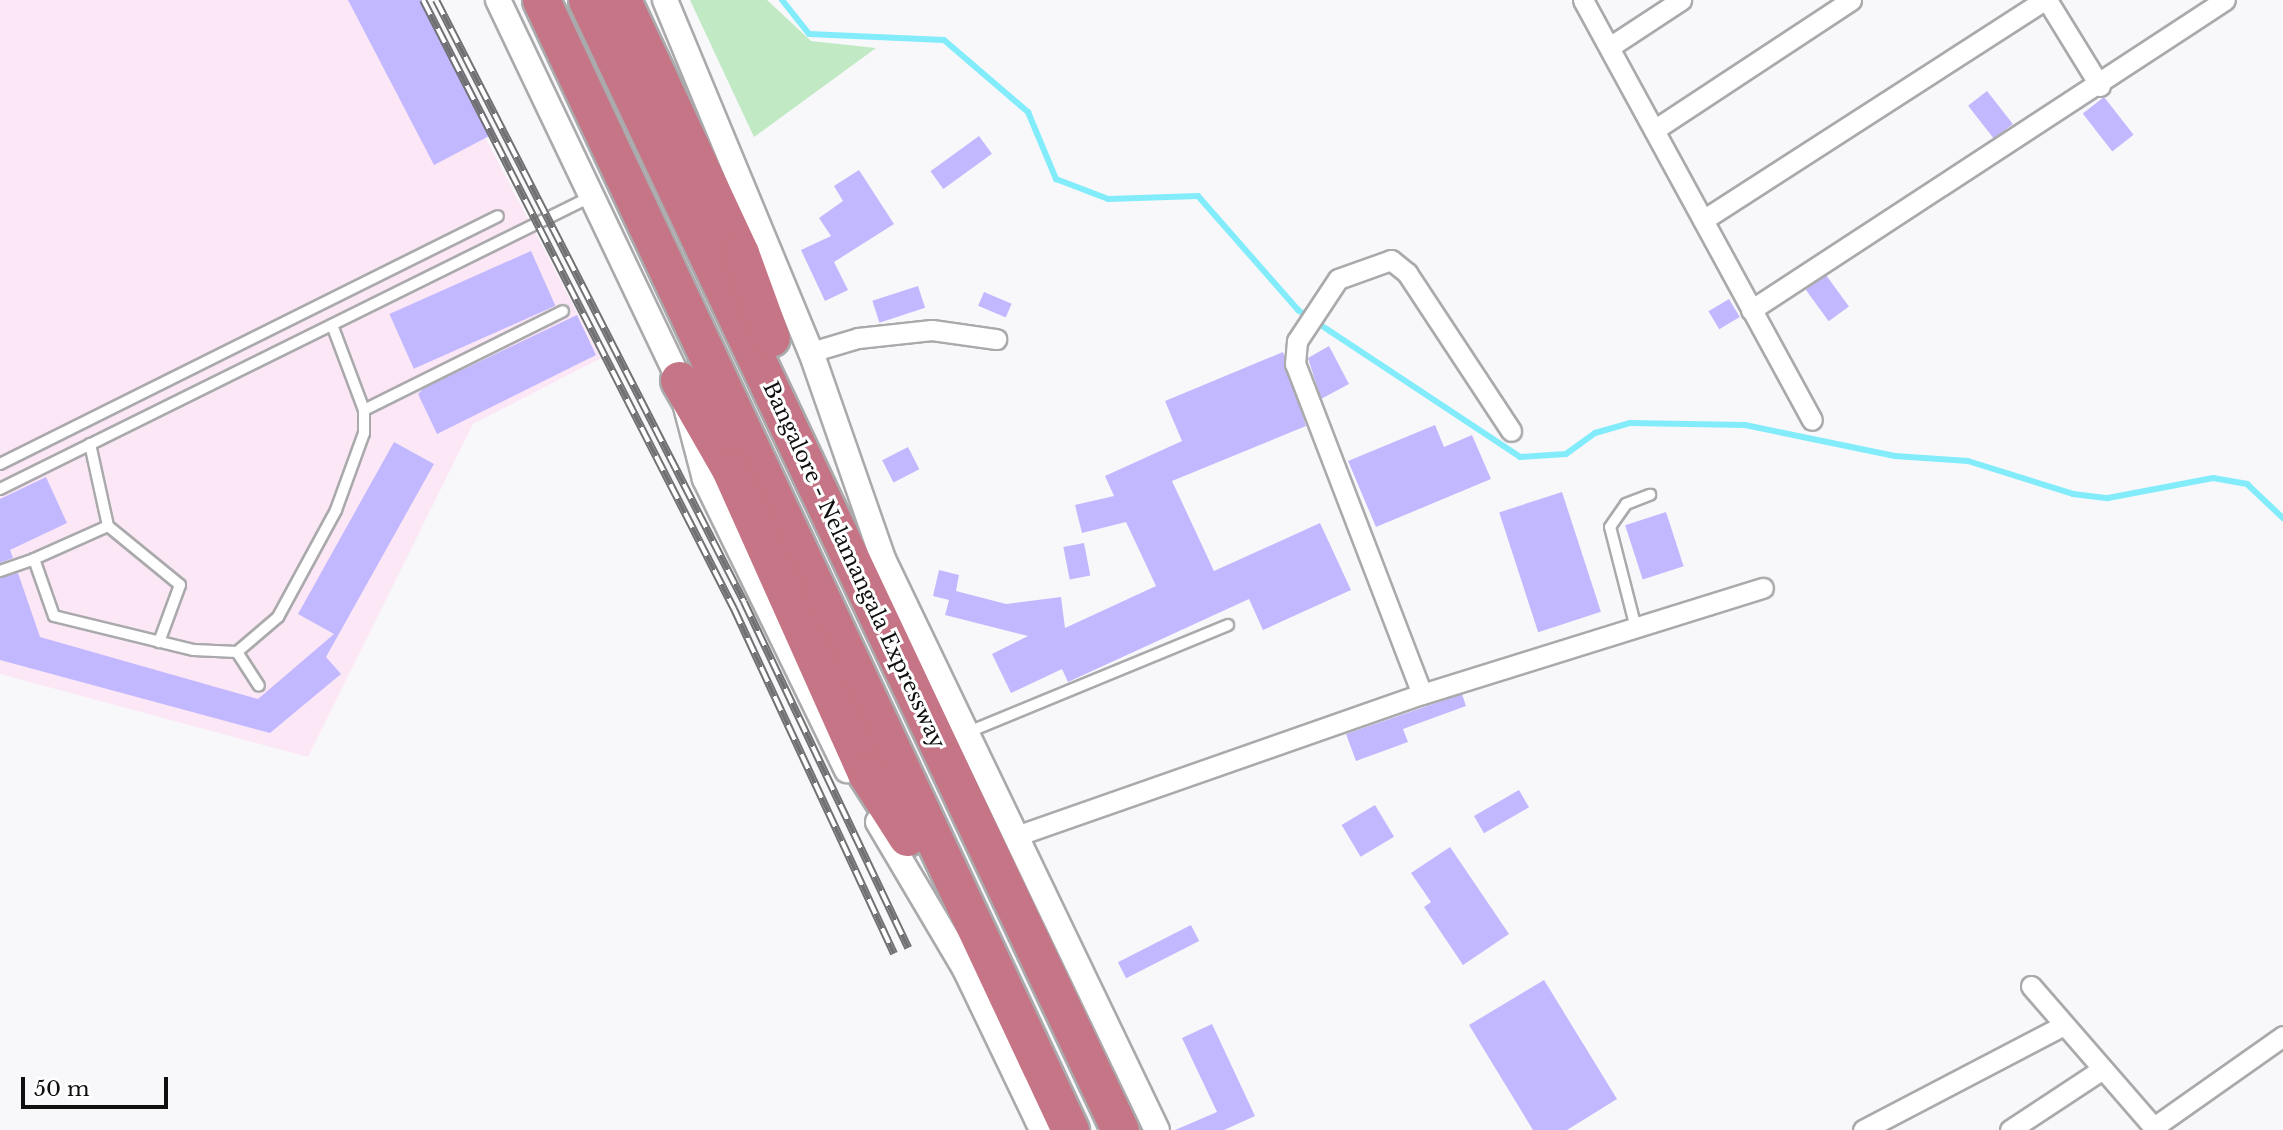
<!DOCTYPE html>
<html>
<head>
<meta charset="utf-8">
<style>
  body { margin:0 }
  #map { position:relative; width:2283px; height:1130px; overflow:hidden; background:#f8f8fa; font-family:"Libre Baskerville",serif }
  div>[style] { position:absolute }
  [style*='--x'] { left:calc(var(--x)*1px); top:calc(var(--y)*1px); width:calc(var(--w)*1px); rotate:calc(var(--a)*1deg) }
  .commercial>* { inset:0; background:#fce7f6 }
  .green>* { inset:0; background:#c0e9c4 }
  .stream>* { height:6px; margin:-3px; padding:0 3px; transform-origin:3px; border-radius:3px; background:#83ecfb }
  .building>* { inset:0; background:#c2b8ff; transform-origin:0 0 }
  .roads { filter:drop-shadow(2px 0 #aaaaac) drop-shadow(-2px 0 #aaaaac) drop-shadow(0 2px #aaaaac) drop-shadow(0 -2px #aaaaac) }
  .service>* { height:10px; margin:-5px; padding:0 5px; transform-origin:5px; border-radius:5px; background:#fff }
  .minor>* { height:19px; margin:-9.5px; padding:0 9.5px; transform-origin:9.5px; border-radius:9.5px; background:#fff }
  .tertiary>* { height:24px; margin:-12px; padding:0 12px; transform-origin:12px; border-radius:12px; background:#fff }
  .motorway>* { height:37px; margin:-18.5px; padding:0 18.5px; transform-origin:18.5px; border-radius:18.5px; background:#c57585 }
  .rail>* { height:8px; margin-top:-4px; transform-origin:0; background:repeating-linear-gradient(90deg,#fff 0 16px,#717173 0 32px); box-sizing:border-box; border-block:2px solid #717173 }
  span { translate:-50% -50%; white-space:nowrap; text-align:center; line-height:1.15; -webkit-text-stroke:6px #fff; paint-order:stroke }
  .street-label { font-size:21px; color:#0f0f10 }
  .scale { position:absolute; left:21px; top:1077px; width:147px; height:32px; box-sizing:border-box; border:4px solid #0f0f10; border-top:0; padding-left:9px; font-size:21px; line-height:24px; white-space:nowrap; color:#0f0f10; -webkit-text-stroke:5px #fff; paint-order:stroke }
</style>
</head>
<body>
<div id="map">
  <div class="commercial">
    <div style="clip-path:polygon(0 0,413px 0,601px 358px,473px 424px,308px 757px,0 674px)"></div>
  </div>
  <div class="green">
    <div style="clip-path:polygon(690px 0,767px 0,811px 41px,876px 48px,754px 137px)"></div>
  </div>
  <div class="stream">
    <div style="--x:782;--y:0;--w:43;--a:51.5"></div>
    <div style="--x:809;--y:34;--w:135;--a:2.5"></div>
    <div style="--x:944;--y:40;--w:111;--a:40.6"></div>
    <div style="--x:1028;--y:112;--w:73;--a:67.3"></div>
    <div style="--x:1056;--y:179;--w:56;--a:21"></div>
    <div style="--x:1108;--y:199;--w:90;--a:-1.9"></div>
    <div style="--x:1198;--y:196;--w:152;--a:48.7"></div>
    <div style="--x:1298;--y:310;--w:266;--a:33.5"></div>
    <div style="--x:1520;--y:457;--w:46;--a:-3.7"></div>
    <div style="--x:1566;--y:454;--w:36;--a:-36"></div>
    <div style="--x:1595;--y:433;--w:36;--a:-16"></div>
    <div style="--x:1630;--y:423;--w:115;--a:1"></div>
    <div style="--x:1745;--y:425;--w:153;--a:11.7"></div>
    <div style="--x:1895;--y:456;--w:73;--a:3.9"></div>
    <div style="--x:1968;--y:461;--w:110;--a:17.4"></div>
    <div style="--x:2073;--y:494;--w:35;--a:7"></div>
    <div style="--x:2108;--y:498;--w:107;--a:-10.8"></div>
    <div style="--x:2213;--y:478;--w:35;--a:10"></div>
    <div style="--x:2247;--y:484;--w:50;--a:43.4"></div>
  </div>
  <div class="building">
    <div style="clip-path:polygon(348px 0,425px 0,495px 133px,434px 165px)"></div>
    <div style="left:1987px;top:91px;width:42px;height:24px;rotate:52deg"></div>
    <div style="left:2104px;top:97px;width:48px;height:27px;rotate:52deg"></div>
    <div style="left:979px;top:136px;width:22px;height:60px;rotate:54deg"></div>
    <div style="clip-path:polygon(859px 170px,894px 224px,834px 262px,848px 290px,825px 301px,801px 250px,831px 236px,819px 218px,843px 201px,834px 186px)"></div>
    <div style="left:531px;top:251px;width:60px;height:155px;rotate:66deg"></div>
    <div style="left:1826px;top:275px;width:39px;height:25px;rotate:54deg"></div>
    <div style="left:918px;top:286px;width:23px;height:48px;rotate:72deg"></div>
    <div style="left:984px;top:292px;width:30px;height:15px;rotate:23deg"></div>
    <div style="left:1729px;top:299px;width:21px;height:24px;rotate:59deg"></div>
    <div style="clip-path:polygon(577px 315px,596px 355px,437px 434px,418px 394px,424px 388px)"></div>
    <div style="clip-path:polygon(1329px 346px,1349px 384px,1321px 399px,1308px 358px)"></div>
    <div style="clip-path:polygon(1283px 352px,1306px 426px,1172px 481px,1214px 571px,1320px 523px,1351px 590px,1263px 630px,1249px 599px,1068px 682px,1062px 669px,1011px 693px,992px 654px,1028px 636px,945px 615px,949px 600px,933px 596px,939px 570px,959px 575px,956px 591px,1006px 604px,1061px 597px,1065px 628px,1156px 586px,1126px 522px,1082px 533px,1075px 505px,1114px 496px,1105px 476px,1182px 441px,1165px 401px)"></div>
    <div style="clip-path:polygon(1435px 425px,1444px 447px,1472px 435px,1491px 479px,1376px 527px,1348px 461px)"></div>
    <div style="clip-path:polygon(394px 442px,434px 464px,326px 657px,341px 674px,270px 733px,0 660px,0 578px,18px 573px,40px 637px,258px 699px,334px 634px,298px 614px)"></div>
    <div style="left:908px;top:447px;width:25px;height:29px;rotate:63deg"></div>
    <div style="clip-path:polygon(46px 477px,67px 523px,10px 550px,13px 558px,0 563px,0 499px)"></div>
    <div style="left:1562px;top:492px;width:126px;height:66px;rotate:72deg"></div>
    <div style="left:1666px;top:512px;width:57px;height:43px;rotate:72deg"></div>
    <div style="left:1084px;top:543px;width:33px;height:21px;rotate:79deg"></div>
    <div style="clip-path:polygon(1462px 694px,1466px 706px,1403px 729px,1408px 742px,1356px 761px,1346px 734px)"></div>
    <div style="left:1519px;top:790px;width:20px;height:52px;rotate:60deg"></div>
    <div style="left:1375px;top:805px;width:37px;height:39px;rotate:59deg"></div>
    <div style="clip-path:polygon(1450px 847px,1509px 934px,1463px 965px,1424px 907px,1431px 902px,1411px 873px)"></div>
    <div style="left:1191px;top:925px;width:18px;height:82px;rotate:63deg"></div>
    <div style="clip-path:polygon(1544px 980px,1617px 1099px,1567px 1130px,1533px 1130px,1469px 1025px)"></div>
    <div style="clip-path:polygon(1212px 1024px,1255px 1116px,1224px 1130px,1175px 1130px,1217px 1112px,1182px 1038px)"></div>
  </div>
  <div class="roads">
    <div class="service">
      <div style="--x:364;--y:410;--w:222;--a:-26.4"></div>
      <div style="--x:90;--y:444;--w:84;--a:77.6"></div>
      <div style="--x:108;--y:526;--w:93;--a:39.3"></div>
      <div style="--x:180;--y:585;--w:61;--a:110.2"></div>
      <div style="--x:0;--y:464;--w:556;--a:-26.47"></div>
      <div style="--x:0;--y:489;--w:658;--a:-26.33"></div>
      <div style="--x:34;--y:559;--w:81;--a:-24"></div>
      <div style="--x:0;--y:571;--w:36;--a:-19"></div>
      <div style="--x:34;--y:559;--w:60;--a:70.7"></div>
      <div style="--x:54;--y:616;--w:144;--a:13.7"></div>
      <div style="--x:194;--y:650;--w:43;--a:2.7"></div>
      <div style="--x:237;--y:652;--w:54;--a:-40.5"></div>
      <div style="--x:278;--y:617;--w:122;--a:-61.5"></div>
      <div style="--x:336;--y:510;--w:82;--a:-70"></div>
      <div style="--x:364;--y:433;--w:23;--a:-90"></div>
      <div style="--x:364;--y:410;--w:91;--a:-110.6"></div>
      <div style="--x:1636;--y:628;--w:104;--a:-104.4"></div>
      <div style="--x:1610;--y:527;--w:28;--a:-55"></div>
      <div style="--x:1626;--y:504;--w:26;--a:-21"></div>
      <div style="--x:237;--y:652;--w:40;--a:57.1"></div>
      <div style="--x:971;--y:731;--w:278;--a:-22.4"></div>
    </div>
    <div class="minor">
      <div style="--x:1583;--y:0;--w:478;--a:61.4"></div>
      <div style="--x:2047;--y:0;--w:101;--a:58.4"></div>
      <div style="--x:1611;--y:46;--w:84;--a:-33.3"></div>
      <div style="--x:1654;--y:130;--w:236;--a:-33.4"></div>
      <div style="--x:1703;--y:220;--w:407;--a:-32.8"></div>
      <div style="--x:1751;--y:310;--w:566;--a:-33.19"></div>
      <div style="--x:811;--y:352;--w:49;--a:-16.6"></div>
      <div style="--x:858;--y:338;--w:74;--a:-6.2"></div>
      <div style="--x:932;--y:330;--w:65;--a:8"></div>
      <div style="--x:1422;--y:694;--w:354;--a:-111"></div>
      <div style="--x:1295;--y:364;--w:23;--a:-85"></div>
      <div style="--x:1297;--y:341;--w:74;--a:-56.5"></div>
      <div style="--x:1338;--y:279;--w:56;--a:-19.7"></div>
      <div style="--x:1391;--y:260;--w:21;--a:39"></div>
      <div style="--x:1407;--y:273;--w:189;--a:56.6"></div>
      <div style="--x:1016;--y:836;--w:430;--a:-19.3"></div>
      <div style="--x:1422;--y:694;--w:357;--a:-17.3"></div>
      <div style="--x:2031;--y:986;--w:191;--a:49"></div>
      <div style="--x:2154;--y:1127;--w:158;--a:-35.2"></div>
      <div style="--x:1863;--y:1130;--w:227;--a:-27.6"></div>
      <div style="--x:2010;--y:1130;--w:109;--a:-33.4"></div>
    </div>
    <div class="tertiary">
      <div style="--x:498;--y:0;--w:421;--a:64.5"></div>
      <div style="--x:679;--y:380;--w:102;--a:75.3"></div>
      <div style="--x:705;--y:479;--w:324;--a:64"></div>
      <div style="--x:665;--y:0;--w:381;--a:67.5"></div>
      <div style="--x:811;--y:352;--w:219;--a:70.8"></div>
      <div style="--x:883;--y:559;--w:633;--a:64.37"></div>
      <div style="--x:878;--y:822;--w:171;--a:59.4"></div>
      <div style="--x:965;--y:969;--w:178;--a:64.4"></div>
    </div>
    <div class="motorway">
      <div style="--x:541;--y:0;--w:1248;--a:64.91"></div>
      <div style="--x:587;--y:0;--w:1249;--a:64.75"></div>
      <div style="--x:622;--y:0;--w:279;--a:65"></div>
      <div style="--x:740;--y:253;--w:90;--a:70"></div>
      <div style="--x:679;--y:380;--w:103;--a:60.2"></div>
      <div style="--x:730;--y:469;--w:333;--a:65.9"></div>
      <div style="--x:866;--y:773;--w:76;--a:57.4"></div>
    </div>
  </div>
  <div class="rail">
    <div style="--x:423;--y:0;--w:684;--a:62.95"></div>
    <div style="--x:734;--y:609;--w:380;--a:65.1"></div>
    <div style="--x:436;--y:0;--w:676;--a:62.9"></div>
    <div style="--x:744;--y:602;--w:383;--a:64.6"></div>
  </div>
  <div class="street-label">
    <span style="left:854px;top:565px;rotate:65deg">Bangalore - Nelamangala Expressway</span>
  </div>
  <div class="scale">50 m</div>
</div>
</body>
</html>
